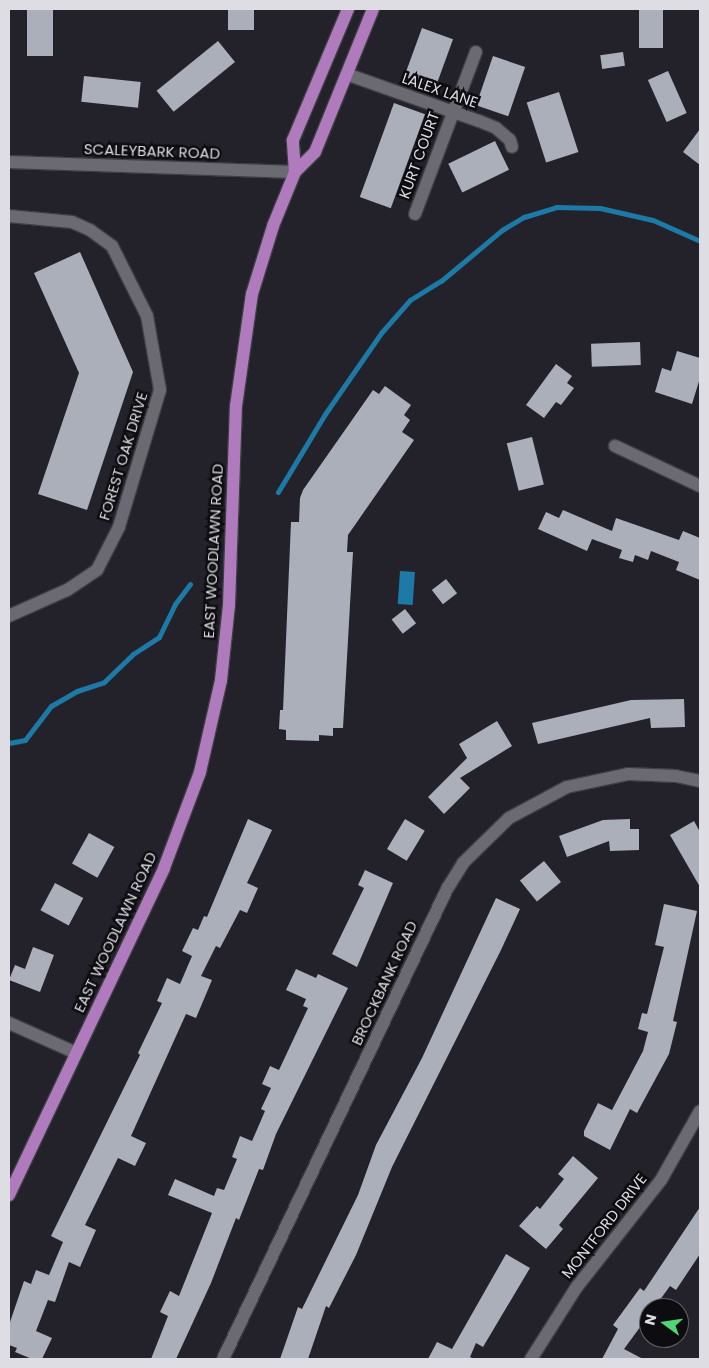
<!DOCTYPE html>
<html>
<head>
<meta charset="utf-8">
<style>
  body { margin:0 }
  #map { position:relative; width:709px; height:1368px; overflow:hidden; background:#23222a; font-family:Poppins,sans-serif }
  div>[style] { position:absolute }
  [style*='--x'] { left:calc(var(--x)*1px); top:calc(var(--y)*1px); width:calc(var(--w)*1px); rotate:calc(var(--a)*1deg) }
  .water>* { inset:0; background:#1d79a5; transform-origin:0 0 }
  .stream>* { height:5px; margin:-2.5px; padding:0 2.5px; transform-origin:2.5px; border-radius:2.5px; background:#1d79a5 }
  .building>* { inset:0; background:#aaafb9; transform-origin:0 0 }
  .roads { filter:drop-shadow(1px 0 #3f3d45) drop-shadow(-1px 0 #3f3d45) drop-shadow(0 1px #3f3d45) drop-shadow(0 -1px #3f3d45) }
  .minor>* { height:12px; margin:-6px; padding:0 6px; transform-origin:6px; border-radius:6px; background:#6b6a73 }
  .major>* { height:12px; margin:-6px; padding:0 6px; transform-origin:6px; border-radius:6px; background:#b07bbd }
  span { translate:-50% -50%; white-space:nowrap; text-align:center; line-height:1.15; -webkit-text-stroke:5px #0d0c10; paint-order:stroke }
  .street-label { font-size:15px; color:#dedde3 }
  .frame { position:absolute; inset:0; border:10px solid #dedde3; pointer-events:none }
  .north { position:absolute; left:639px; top:1298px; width:50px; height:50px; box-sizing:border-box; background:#0d0c10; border:1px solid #616064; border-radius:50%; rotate:284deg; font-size:14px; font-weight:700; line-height:20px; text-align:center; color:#dedde3 }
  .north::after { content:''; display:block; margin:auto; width:18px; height:22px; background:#50d674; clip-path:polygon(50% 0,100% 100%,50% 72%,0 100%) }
</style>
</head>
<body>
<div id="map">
  <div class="water">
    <div style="left:400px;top:571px;width:15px;height:33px;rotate:4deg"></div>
  </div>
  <div class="stream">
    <div style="--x:278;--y:492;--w:91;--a:-58.9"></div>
    <div style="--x:325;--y:414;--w:98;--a:-55.3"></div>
    <div style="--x:381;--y:333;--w:44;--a:-48.7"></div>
    <div style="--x:410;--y:300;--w:36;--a:-32"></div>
    <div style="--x:441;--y:281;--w:80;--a:-39.9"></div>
    <div style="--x:502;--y:230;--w:26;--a:-31"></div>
    <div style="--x:524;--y:217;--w:34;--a:-17"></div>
    <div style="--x:556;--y:207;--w:44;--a:1.3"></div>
    <div style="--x:600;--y:208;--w:54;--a:12.8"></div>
    <div style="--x:653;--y:220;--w:51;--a:24.1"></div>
    <div style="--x:9;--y:743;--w:16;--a:-11"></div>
    <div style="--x:25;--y:740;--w:43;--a:-52.6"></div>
    <div style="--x:51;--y:706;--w:30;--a:-30"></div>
    <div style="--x:77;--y:691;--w:28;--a:-18"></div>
    <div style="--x:104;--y:682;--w:40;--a:-44"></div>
    <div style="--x:133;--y:654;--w:31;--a:-33"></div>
    <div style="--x:159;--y:637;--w:37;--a:-64"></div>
    <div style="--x:175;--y:604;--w:25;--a:-53"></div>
  </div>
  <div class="building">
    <div style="left:27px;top:9px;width:26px;height:47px"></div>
    <div style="left:228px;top:9px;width:26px;height:21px"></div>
    <div style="left:639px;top:9px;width:24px;height:39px"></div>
    <div style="left:422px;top:28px;width:33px;height:52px;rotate:20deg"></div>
    <div style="left:218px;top:41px;width:27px;height:79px;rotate:51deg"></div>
    <div style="left:623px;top:52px;width:14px;height:23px;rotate:82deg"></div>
    <div style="left:493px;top:56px;width:34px;height:52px;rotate:19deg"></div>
    <div style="left:668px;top:71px;width:46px;height:22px;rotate:66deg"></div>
    <div style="left:84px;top:76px;width:57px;height:26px;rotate:6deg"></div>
    <div style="left:559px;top:92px;width:63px;height:34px;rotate:72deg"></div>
    <div style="left:394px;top:103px;width:33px;height:100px;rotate:20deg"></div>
    <div style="clip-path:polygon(700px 129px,700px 165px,683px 152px)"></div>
    <div style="left:495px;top:141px;width:32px;height:52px;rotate:64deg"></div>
    <div style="clip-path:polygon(80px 252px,133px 372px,87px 510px,38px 494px,79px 373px,34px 273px)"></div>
    <div style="left:640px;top:342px;width:23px;height:49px;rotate:88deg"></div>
    <div style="clip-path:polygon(677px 351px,700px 358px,700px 378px,692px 404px,655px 392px,662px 368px,671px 371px)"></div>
    <div style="clip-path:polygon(556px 364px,572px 376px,567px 383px,574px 388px,561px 405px,556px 402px,544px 418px,526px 405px)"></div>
    <div style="clip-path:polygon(385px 386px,411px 405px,404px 415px,410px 420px,402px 432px,414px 440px,348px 535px,347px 552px,353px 552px,343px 728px,333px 728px,333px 736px,319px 735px,319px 741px,286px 740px,286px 730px,279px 729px,280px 710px,283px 710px,291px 522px,299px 522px,300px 498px,303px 490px,373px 390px,379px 394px)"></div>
    <div style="left:532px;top:437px;width:49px;height:26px;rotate:76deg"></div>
    <div style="clip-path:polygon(563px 510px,612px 531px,616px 518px,679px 540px,683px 531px,700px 538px,700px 580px,676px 570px,679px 562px,651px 551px,648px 560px,635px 555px,633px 562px,619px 558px,622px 550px,592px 539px,587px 551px,538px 529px,546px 512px,559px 518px)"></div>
    <div style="left:446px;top:579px;width:18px;height:18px;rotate:52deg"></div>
    <div style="left:405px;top:609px;width:18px;height:17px;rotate:52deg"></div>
    <div style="clip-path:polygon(684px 699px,685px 727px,651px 728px,650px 718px,538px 744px,532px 723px,631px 700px)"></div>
    <div style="clip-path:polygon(497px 721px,512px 746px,460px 778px,470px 788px,444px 814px,428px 797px,467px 758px,459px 744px)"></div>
    <div style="clip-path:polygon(248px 819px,272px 830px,247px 883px,258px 888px,247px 913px,240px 910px,220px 948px,216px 946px,201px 976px,212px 980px,196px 1018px,186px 1014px,131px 1136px,146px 1143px,135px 1166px,118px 1158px,85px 1225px,96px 1230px,80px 1267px,69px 1262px,55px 1302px,48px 1300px,36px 1331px,52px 1338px,42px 1359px,32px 1359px,15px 1352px,17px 1348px,9px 1345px,9px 1325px,24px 1281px,31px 1284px,36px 1270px,49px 1275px,63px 1242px,51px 1236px,140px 1055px,138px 1053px,162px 1003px,157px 1001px,167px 978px,180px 984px,192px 956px,182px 951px,193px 928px,198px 930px,204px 916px,207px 917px)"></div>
    <div style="left:405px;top:819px;width:23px;height:35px;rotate:31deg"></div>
    <div style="clip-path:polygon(630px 819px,630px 829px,639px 829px,639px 850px,610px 851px,609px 841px,567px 857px,559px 836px,603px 820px)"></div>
    <div style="clip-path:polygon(694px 821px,700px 832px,700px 887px,670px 835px)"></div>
    <div style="left:89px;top:833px;width:29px;height:35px;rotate:29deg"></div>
    <div style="left:544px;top:861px;width:27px;height:31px;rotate:51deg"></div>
    <div style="clip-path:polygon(365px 870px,393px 883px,357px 967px,332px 954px,364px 888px,358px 885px)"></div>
    <div style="left:55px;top:883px;width:32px;height:31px;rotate:28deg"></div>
    <div style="clip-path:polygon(496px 898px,520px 909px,501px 950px,392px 1167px,356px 1255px,329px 1308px,326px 1306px,308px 1359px,280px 1359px,298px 1307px,302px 1309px,358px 1195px,376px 1145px,422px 1058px)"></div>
    <div style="clip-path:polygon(664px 904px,697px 911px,673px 1021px,677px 1022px,669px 1054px,637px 1113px,630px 1109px,610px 1150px,584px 1136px,584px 1131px,598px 1103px,612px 1110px,643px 1051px,648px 1032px,638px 1029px,642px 1013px,647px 1014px,664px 947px,655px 945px)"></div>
    <div style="clip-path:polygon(33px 947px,54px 955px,40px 992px,9px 980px,15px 965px,25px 969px)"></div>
    <div style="clip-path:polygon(296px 969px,316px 978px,318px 974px,348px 988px,276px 1134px,263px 1170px,259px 1169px,239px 1220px,236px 1218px,211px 1283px,176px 1359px,151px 1359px,168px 1316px,160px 1312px,170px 1291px,179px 1296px,212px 1213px,168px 1195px,175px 1179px,214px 1196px,217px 1188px,224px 1190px,237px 1159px,232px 1157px,240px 1136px,252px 1141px,265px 1111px,261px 1109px,271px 1088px,262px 1084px,270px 1066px,279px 1070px,308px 1008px,303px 1006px,306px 999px,286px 990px)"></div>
    <div style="clip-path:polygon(573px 1156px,598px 1178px,559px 1225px,563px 1229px,546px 1249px,519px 1226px,537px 1206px,540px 1209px,564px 1179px,558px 1174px)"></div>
    <div style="clip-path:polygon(700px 1207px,700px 1254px,676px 1290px,670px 1286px,654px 1308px,649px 1308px,649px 1315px,624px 1349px,643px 1359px,602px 1359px,618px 1329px,613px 1325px,640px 1288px,644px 1291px)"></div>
    <div style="clip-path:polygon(506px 1254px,530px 1268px,483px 1347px,476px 1343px,470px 1357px,474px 1359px,428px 1359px,437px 1342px,452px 1349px)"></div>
  </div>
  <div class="roads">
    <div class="minor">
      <div style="--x:349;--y:75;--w:138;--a:19.5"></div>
      <div style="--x:479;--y:121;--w:18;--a:22"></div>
      <div style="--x:496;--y:128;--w:18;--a:41"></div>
      <div style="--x:510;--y:140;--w:7;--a:74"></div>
      <div style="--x:9;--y:162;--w:286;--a:2"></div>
      <div style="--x:415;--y:214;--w:173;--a:-69.4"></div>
      <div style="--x:9;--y:216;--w:63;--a:5.4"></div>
      <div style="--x:72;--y:222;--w:20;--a:24"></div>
      <div style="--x:90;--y:230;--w:27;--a:36"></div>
      <div style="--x:112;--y:246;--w:78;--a:63.4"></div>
      <div style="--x:147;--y:316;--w:75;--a:80"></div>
      <div style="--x:160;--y:390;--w:143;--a:106.7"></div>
      <div style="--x:119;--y:527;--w:48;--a:117.1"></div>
      <div style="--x:97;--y:570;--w:36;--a:146"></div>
      <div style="--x:67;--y:590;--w:64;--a:155.9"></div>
      <div style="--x:615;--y:446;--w:94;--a:25.2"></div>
      <div style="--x:9;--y:1023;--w:73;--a:24.1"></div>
      <div style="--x:223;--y:1359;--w:521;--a:-64.52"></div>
      <div style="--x:447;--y:889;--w:31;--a:-58"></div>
      <div style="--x:463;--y:863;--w:64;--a:-44.4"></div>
      <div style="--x:509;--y:818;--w:66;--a:-28.1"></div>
      <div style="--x:567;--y:787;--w:62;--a:-12"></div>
      <div style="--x:628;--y:774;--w:48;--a:2.4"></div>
      <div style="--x:676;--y:776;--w:25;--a:12"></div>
      <div style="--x:531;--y:1359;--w:84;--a:-57.6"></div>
      <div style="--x:576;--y:1288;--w:137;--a:-51.8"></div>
      <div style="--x:661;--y:1180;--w:79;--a:-60.5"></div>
    </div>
    <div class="major">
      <div style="--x:295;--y:172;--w:32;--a:-94"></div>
      <div style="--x:293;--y:140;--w:142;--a:-67.2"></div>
      <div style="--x:9;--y:1195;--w:362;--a:-64.6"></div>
      <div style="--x:164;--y:868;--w:103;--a:-69.4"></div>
      <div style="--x:200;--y:772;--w:94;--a:-77.1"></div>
      <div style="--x:221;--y:680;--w:75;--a:-83.9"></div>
      <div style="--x:229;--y:605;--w:199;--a:-88"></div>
      <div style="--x:236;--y:406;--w:113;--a:-81.9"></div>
      <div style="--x:252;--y:294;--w:71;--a:-72.8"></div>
      <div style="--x:273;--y:226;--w:58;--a:-67.8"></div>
      <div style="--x:295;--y:172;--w:28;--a:-45"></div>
      <div style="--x:315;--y:152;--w:154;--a:-67.9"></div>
    </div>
  </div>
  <div class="street-label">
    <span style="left:440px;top:90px;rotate:19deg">LALEX LANE</span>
    <span style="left:152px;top:151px;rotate:2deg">SCALEYBARK ROAD</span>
    <span style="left:419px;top:155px;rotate:-70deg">KURT COURT</span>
    <span style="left:123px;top:456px;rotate:-73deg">FOREST OAK DRIVE</span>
    <span style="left:213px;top:551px;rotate:-87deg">EAST WOODLAWN ROAD</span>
    <span style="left:115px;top:932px;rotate:-65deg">EAST WOODLAWN ROAD</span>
    <span style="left:384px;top:983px;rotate:-65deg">BROCKBANK ROAD</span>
    <span style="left:604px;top:1226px;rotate:-52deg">MONTFORD DRIVE</span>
  </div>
  <div class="frame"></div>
  <div class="north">N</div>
</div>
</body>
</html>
